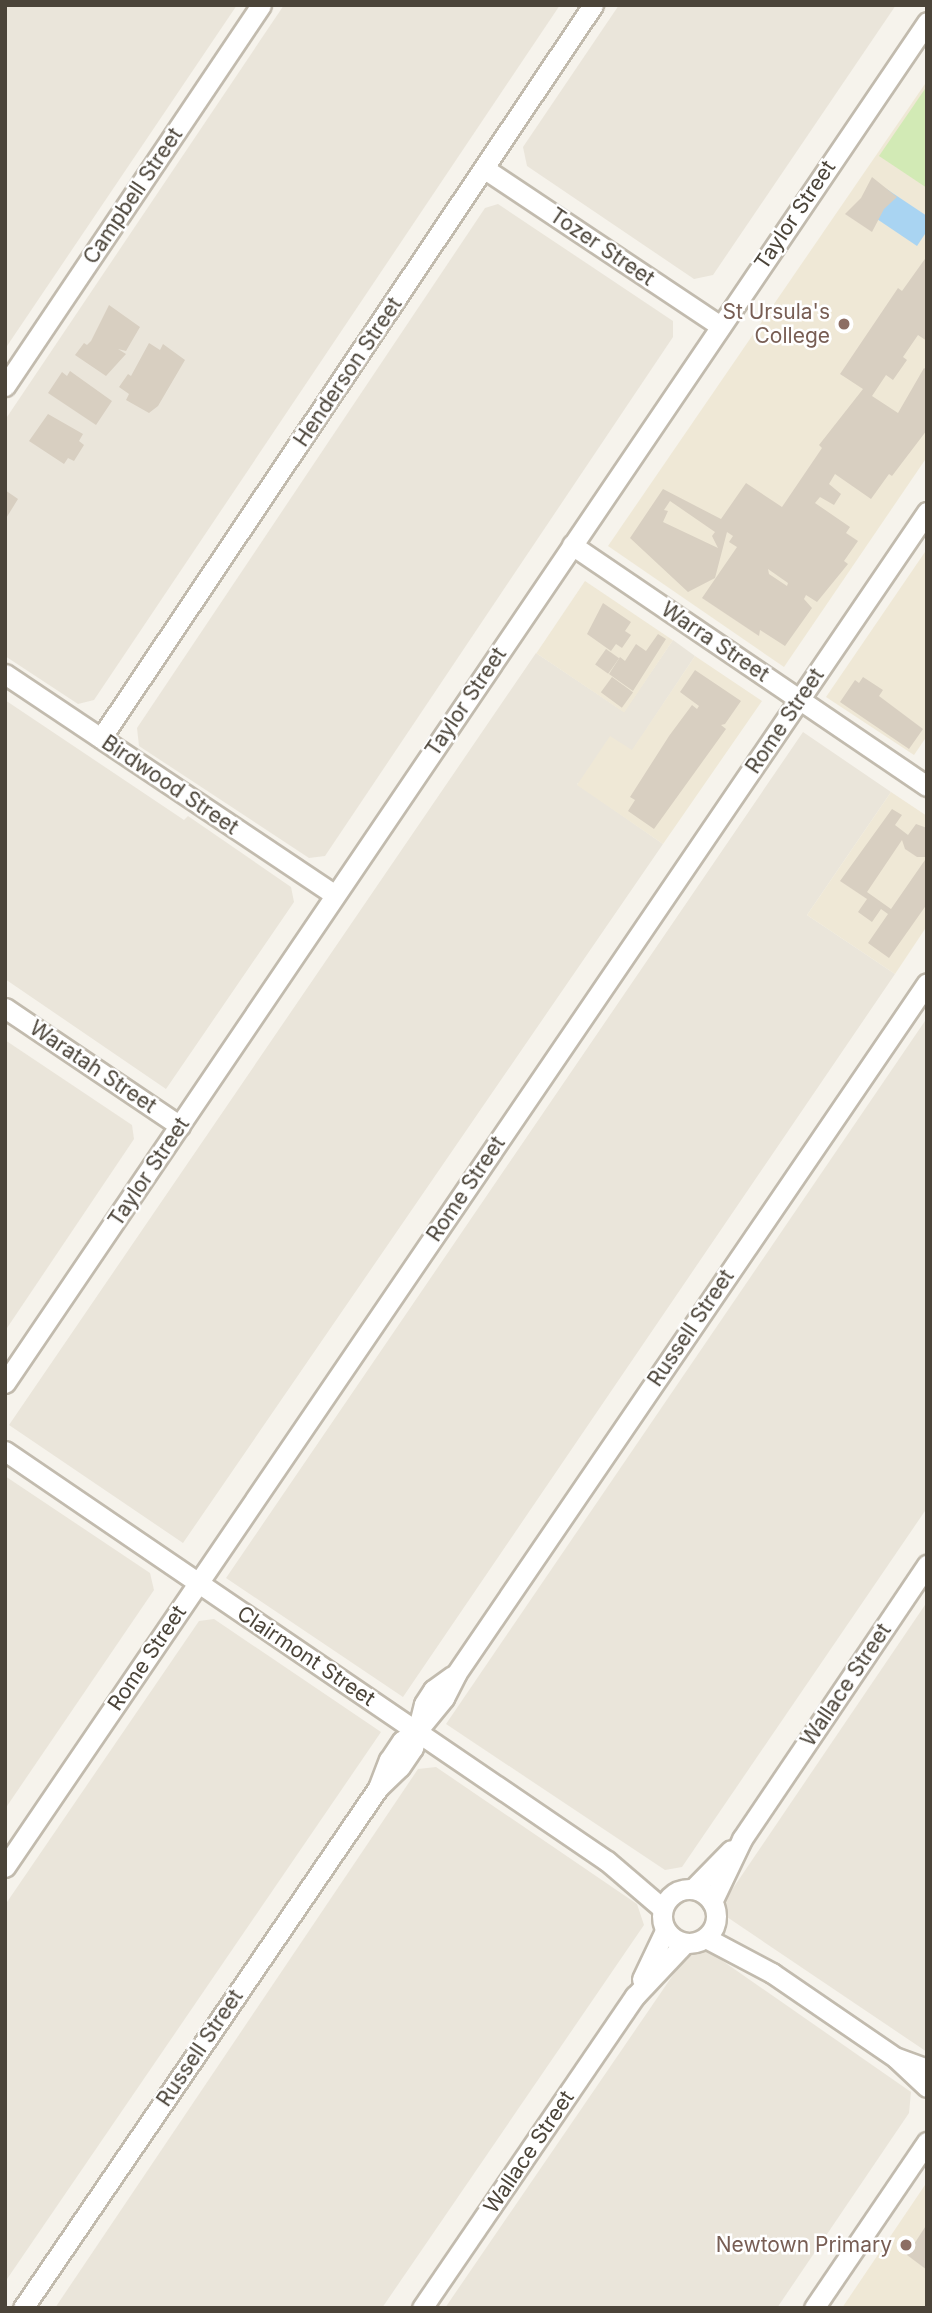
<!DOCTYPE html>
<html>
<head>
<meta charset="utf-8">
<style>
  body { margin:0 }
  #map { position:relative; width:932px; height:2313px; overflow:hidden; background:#f6f3ec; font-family:Inter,sans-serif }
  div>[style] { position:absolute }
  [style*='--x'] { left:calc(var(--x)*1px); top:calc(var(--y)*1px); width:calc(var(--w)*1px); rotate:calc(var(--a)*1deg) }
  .residential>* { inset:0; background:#eae5da }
  .education>* { inset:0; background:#efe8d6; transform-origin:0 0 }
  .green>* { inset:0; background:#d2eab5 }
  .water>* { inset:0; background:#a9d4f2 }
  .building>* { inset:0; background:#d8cfc1; transform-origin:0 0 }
  .roads { filter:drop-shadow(2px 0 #c2bbae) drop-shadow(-2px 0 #c2bbae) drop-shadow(0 2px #c2bbae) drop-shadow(0 -2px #c2bbae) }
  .minor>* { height:19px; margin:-9.5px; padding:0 9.5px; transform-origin:9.5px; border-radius:9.5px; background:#fff }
  .minor>.ring { margin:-9.5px; padding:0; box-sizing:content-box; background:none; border:19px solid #fff; border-radius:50% }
  .dots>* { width:19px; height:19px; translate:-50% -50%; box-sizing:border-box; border:4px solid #fff; border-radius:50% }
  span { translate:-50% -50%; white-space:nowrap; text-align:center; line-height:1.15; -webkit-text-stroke:5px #fff; paint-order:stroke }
  .street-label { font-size:21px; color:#4b4439 }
  .education-label { font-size:21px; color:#785e54 }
  .right { translate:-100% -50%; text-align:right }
  .frame { position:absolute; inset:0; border:7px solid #4b4439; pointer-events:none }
</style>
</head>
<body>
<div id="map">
  <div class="residential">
    <div style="clip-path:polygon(5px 5px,237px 5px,5px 349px)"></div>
    <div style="clip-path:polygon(284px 5px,560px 5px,94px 700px,78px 704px,5px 656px,5px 420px)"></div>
    <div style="clip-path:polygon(619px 5px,896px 5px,713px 275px,694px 279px,527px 166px,523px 147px)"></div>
    <div style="clip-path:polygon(498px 204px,673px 321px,673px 337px,325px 856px,309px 858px,139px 746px,137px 728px,485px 208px)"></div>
    <div style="clip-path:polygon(673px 640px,695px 656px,632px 751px,577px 784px,663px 844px,183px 1543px,9px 1425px,536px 653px,624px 712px)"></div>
    <div style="clip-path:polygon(5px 700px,184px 820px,188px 816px,291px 887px,294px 902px,166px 1089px,5px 979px)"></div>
    <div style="clip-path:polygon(803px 732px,891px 792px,807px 915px,895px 974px,403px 1697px,226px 1578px)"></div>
    <div style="clip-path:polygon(927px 1018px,927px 1508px,682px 1867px,665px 1870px,446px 1724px)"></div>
    <div style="clip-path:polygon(5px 1040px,132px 1125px,134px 1139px,5px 1331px)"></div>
    <div style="clip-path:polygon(5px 1476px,150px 1573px,154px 1590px,5px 1809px)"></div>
    <div style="clip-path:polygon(927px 1602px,927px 2052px,727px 1917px,725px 1900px)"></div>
    <div style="clip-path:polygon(214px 1619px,381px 1732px,5px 2282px,5px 1905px,199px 1621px)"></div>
    <div style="clip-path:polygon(436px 1767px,637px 1904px,644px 1925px,382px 2308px,55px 2308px,418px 1769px)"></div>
    <div style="clip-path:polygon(707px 1950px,911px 2092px,909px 2113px,777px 2308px,445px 2308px,688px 1953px)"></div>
  </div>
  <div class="education">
    <div style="clip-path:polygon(927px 81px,927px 457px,784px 667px,608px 546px)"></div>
    <div style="clip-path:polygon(927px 549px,927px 736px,914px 755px,826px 697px)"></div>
    <div style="left:585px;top:581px;width:106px;height:87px;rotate:34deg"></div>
    <div style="clip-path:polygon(695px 656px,762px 701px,663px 844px,577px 785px,610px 736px,632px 750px)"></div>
    <div style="clip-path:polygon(891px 792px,927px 816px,927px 926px,895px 974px,807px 915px)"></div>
    <div style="clip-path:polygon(927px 2182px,927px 2308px,842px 2308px)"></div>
  </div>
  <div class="green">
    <div style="clip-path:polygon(927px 86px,927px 188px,879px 156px)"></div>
  </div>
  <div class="water">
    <div style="clip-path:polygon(885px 188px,927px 216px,927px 231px,917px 246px,868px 213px)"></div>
  </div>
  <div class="building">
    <div style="clip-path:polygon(872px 177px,897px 197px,884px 209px,872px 232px,845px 214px,861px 198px)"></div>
    <div style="clip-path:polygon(evenodd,927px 256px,927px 341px,918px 335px,903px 357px,907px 360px,893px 380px,886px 375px,872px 396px,898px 413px,924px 368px,927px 370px,927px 430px,892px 476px,889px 474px,871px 499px,835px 474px,829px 484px,841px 494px,834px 505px,820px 497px,815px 503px,850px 527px,846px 533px,858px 541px,844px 561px,848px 564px,817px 602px,806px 595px,804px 599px,812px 608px,785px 646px,760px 630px,759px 636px,702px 598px,737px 547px,729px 542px,733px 536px,727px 532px,715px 578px,688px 592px,630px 538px,663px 489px,721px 519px,746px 483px,782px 507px,822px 448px,819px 445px,863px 389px,840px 374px,898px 288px,902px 291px,927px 256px,670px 501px,715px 532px,712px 536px,718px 548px,663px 522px,668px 511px,664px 510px,670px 501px,927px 256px,768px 569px,788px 583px,787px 586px,769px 574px,768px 569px)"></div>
    <div style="clip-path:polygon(109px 305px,140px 327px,126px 351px,118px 349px,126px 354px,106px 376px,75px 355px,84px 343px,87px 345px,91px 341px)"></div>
    <div style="clip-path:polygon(149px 343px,160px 350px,163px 344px,185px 360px,158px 406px,149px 413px,126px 400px,129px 394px,119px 387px,128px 374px,131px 376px)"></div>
    <div style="clip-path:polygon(70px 371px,112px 401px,96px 425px,48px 393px,62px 372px,67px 376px)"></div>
    <div style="clip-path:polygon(48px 414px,83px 434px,79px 441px,84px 445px,74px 461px,68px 458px,64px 464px,29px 441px)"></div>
    <div style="clip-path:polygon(5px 490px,18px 499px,5px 520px)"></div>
    <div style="clip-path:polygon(603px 603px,631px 622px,625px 631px,631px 635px,622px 648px,616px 644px,611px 651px,587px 634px)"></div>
    <div style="clip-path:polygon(658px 634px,666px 639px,633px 691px,609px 674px,620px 657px,625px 661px,636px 644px,646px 651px)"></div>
    <div style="left:606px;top:649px;width:16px;height:19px;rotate:35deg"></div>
    <div style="clip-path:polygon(695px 670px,741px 701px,725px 724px,721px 725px,726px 729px,654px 829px,628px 811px,635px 800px,630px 797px,669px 736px,692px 705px,697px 709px,699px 706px,680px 692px)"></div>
    <div style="left:612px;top:677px;width:26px;height:19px;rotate:36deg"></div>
    <div style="clip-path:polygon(863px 677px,883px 690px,879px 696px,923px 729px,909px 749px,840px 702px,855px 680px,859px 683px)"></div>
    <div style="clip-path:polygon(evenodd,892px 809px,902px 815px,895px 825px,908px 835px,916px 824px,927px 828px,927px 904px,889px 958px,868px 943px,888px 914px,881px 909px,872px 922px,858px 912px,867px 899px,840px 881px,892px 809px,902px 840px,905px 849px,917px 857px,927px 857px,891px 909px,867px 892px,902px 840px)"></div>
    <div style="clip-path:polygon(927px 2224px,927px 2270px,907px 2255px)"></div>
  </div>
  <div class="roads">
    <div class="minor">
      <div style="--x:485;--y:169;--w:283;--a:33.7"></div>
      <div style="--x:5;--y:386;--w:459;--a:-56.1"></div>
      <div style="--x:572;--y:545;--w:429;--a:34.2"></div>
      <div style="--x:5;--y:674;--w:397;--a:33.8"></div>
      <div style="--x:101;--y:738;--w:883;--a:-56.13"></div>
      <div style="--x:5;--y:1008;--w:211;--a:34"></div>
      <div style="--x:5;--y:1383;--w:1644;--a:-55.88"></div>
      <div style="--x:5;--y:1451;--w:728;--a:34.26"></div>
      <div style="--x:607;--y:1861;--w:72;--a:40.5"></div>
      <div style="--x:378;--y:1788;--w:30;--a:-69"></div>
      <div style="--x:389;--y:1760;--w:23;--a:-56"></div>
      <div style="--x:402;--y:1741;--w:18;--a:-34"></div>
      <div style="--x:417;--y:1731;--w:43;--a:-50.7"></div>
      <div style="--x:444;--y:1698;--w:27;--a:-63"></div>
      <div style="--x:456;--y:1674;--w:836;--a:-55.72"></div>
      <div style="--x:5;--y:1867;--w:1639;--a:-55.77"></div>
      <div class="ring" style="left:662px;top:1889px;width:35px;height:35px"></div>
      <div style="--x:693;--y:1889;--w:54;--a:-45.7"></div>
      <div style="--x:712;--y:1902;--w:70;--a:-64.5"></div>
      <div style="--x:742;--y:1839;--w:331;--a:-56"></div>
      <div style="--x:706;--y:1938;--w:75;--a:27.9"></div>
      <div style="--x:772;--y:1973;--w:150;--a:34.4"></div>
      <div style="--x:896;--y:2058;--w:42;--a:43.1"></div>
      <div style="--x:642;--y:1979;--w:53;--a:-64.4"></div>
      <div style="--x:897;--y:2058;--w:32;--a:20"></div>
      <div style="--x:23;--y:2308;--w:630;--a:-55.68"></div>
      <div style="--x:378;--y:1788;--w:30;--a:-44"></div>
      <div style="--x:400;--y:1767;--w:23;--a:-56"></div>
      <div style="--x:413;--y:1748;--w:45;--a:-76"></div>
      <div style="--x:424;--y:1704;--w:17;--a:-57"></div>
      <div style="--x:433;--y:1690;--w:24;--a:-36"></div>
      <div style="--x:422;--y:2308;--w:378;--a:-55.7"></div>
      <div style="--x:635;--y:1996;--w:71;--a:-46.7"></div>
      <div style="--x:814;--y:2308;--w:201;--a:-55.8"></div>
    </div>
  </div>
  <div class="dots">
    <div style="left:844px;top:324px;background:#8d6e63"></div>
    <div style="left:906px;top:2245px;background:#8d6e63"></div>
  </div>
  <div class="street-label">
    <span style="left:133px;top:196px;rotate:-56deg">Campbell Street</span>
    <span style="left:795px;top:215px;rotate:-56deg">Taylor Street</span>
    <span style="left:602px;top:247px;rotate:34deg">Tozer Street</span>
    <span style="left:348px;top:372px;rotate:-56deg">Henderson Street</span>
    <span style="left:715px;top:642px;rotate:34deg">Warra Street</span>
    <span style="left:466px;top:702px;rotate:-56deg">Taylor Street</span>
    <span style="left:785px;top:721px;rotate:-56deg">Rome Street</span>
    <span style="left:170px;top:785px;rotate:34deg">Birdwood Street</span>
    <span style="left:93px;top:1067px;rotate:34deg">Waratah Street</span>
    <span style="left:149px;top:1172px;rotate:-56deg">Taylor Street</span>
    <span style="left:466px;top:1189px;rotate:-56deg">Rome Street</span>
    <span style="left:691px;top:1328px;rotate:-56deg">Russell Street</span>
    <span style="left:306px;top:1656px;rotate:34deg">Clairmont Street</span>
    <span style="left:147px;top:1658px;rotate:-56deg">Rome Street</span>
    <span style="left:846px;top:1685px;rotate:-56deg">Wallace Street</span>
    <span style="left:200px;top:2048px;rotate:-56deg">Russell Street</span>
    <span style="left:529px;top:2152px;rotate:-56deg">Wallace Street</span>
  </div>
  <div class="education-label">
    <span class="right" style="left:830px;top:324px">St Ursula's<br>College</span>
    <span class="right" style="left:892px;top:2245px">Newtown Primary</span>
  </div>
  <div class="frame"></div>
</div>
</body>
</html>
